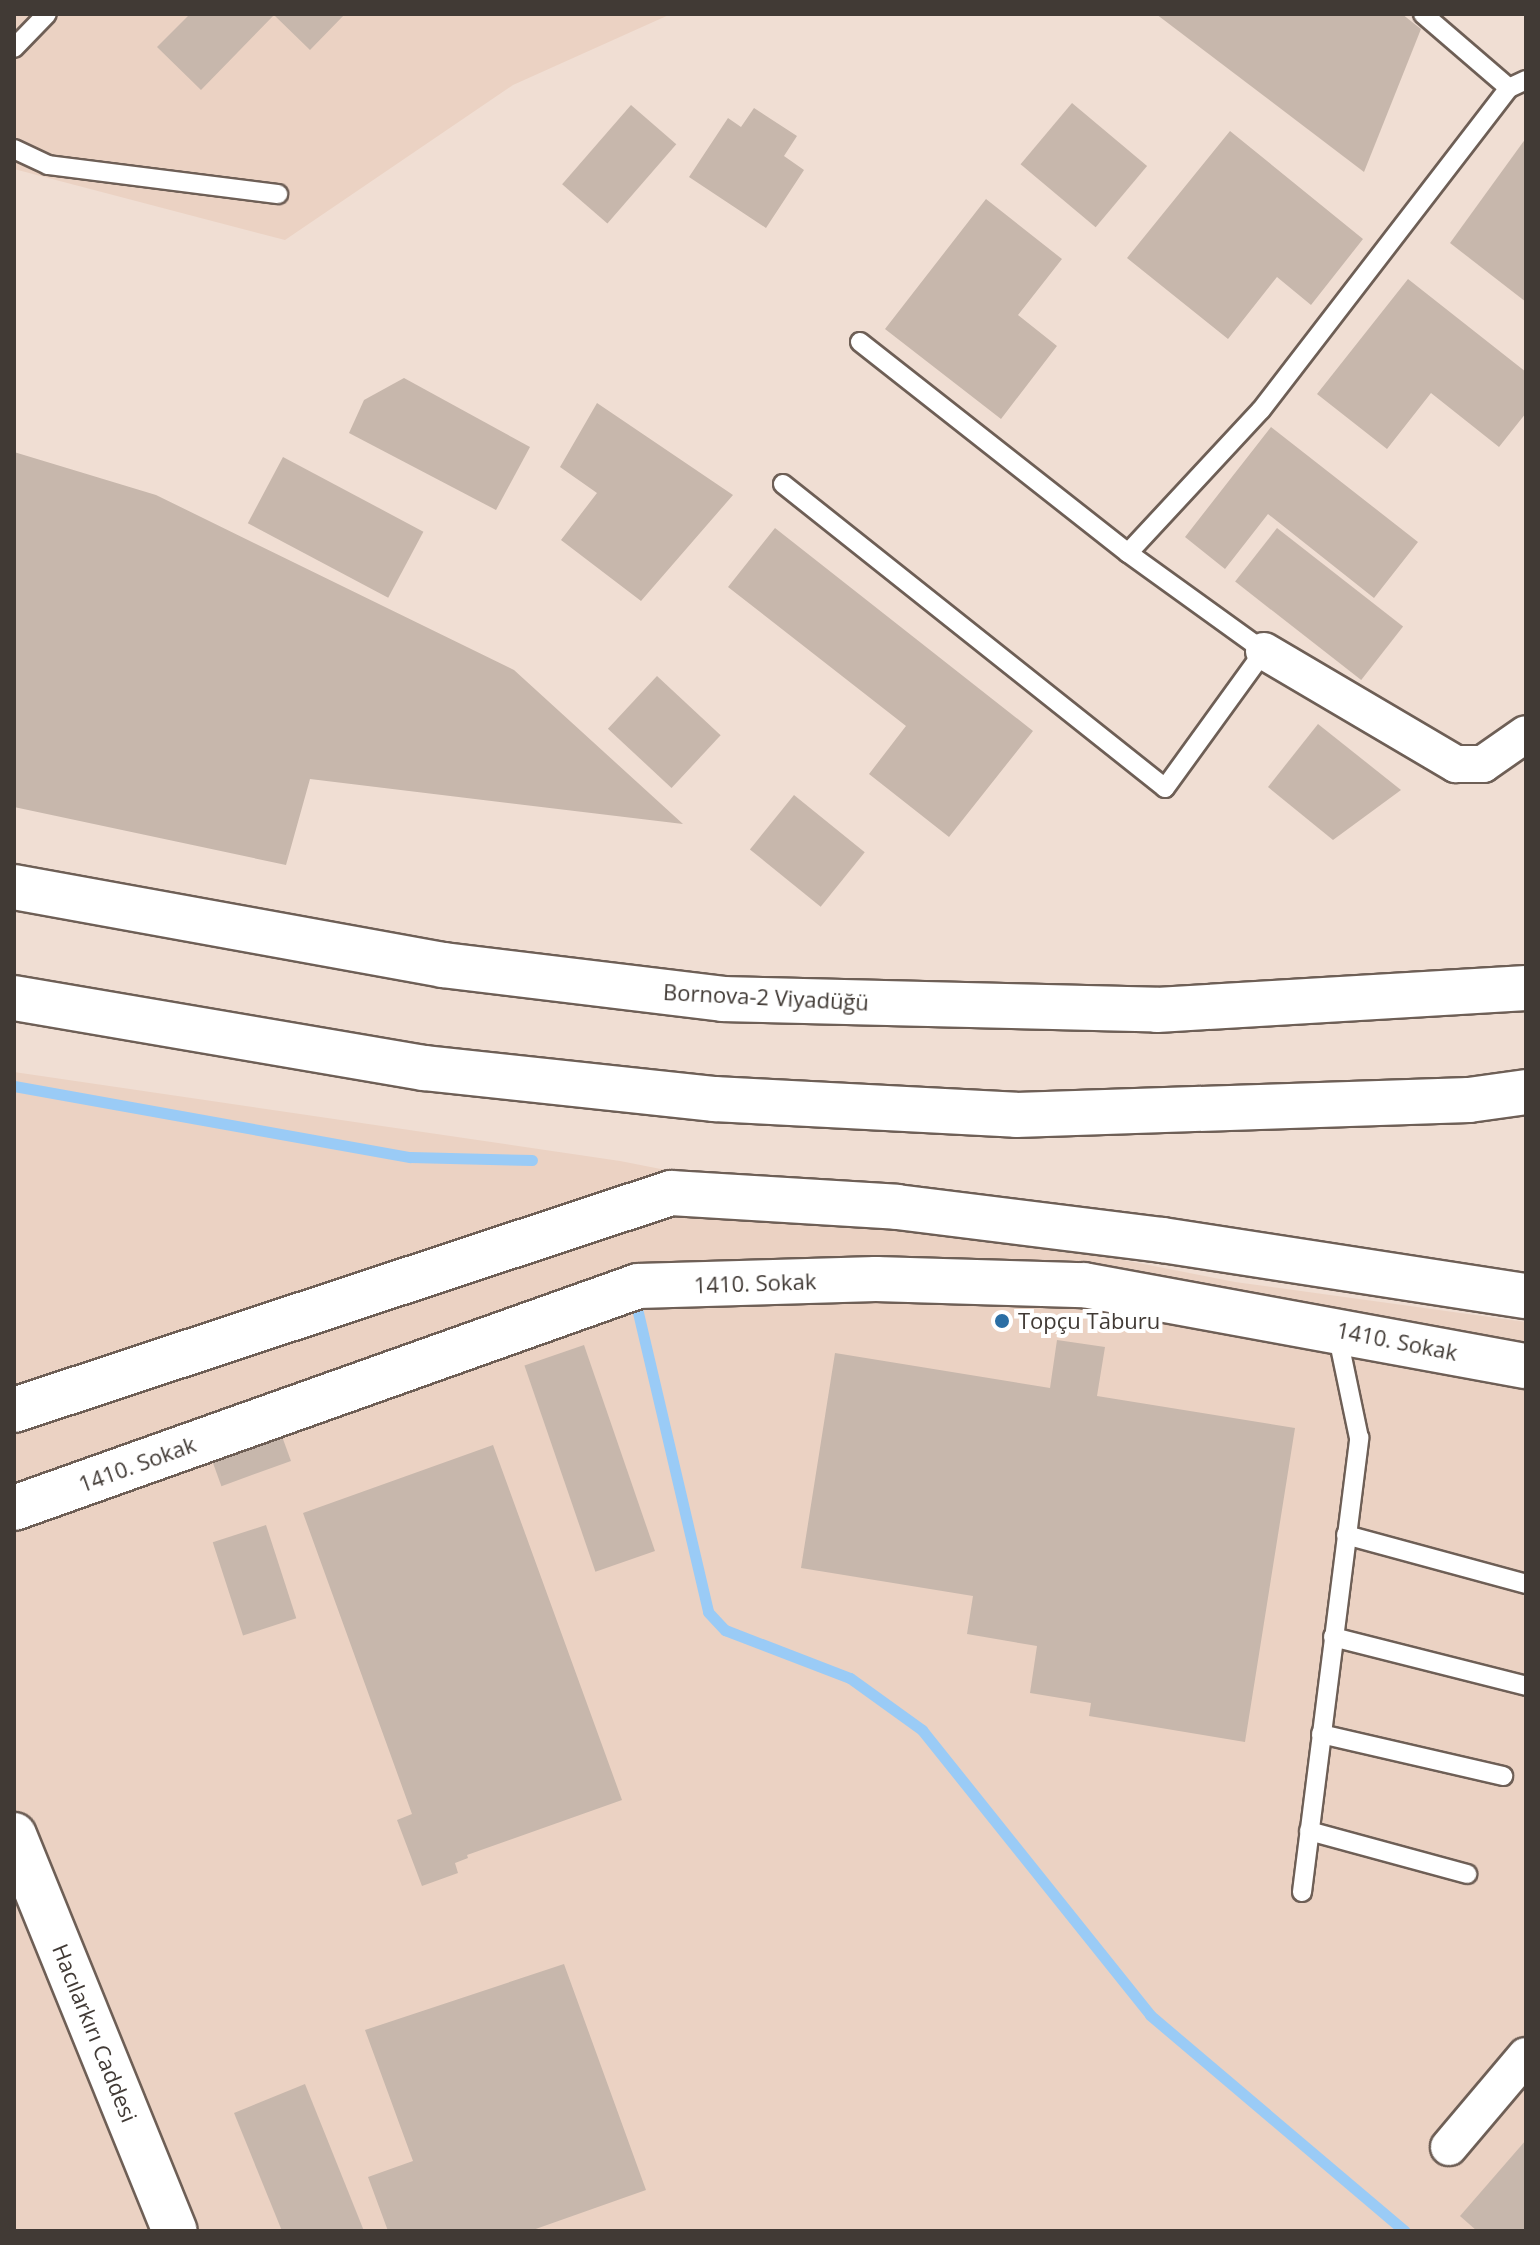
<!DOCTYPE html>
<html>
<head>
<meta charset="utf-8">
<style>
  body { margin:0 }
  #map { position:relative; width:1540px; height:2245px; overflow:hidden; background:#f0ded3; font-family:"Open Sans",sans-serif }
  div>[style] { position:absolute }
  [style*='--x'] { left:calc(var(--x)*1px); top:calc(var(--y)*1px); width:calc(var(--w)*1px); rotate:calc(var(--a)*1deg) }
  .built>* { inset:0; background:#ebd2c3 }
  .stream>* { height:11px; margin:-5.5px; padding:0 5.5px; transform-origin:5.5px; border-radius:5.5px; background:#9acbf6 }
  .building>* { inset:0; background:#c7b7ac; transform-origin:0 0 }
  .roads { filter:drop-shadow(2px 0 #6e5f56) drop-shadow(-2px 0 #6e5f56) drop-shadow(0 2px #6e5f56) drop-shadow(0 -2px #6e5f56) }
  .lane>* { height:18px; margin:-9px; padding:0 9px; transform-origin:9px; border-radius:9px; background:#fff }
  .street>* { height:36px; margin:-18px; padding:0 18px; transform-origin:18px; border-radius:18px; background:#fff }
  .secondary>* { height:44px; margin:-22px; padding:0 22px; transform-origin:22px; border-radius:22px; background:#fff }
  .highway>* { height:44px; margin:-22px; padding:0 22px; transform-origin:22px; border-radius:22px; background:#fff }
  .dots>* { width:22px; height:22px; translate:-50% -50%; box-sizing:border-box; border:4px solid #fff; border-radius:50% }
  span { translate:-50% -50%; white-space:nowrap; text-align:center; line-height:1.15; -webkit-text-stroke:8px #fff; paint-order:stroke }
  .street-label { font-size:22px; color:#413a35 }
  .poi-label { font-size:22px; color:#413a35 }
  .left { translate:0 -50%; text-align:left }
  .frame { position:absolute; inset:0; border:16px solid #413a35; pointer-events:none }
</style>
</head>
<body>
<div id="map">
  <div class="built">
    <div style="clip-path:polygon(14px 14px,671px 14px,513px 85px,285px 240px,14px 169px)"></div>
    <div style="clip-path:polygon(14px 1072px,620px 1161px,1235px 1282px,1526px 1322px,1526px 2231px,14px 2231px)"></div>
  </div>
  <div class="stream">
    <div style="--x:14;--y:1086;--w:402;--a:10.2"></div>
    <div style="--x:410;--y:1157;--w:122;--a:1.4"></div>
    <div style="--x:636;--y:1304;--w:316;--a:76.8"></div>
    <div style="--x:708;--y:1612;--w:25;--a:47"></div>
    <div style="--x:725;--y:1630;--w:134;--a:21"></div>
    <div style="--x:850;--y:1678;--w:89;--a:35.8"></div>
    <div style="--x:922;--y:1730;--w:365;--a:51.3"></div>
    <div style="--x:1150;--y:2015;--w:334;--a:40.3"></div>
  </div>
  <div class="building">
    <div style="clip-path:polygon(190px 14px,345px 14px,310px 50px,274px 15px,201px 90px,157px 47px)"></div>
    <div style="clip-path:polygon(1156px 14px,1402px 14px,1421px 29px,1364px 172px)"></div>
    <div style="left:1072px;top:103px;width:98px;height:80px;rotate:40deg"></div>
    <div style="left:631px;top:105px;width:60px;height:105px;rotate:41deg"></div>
    <div style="clip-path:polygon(754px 108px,797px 136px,784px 156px,804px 170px,766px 228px,689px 177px,728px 118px,741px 127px)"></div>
    <div style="clip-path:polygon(1230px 131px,1363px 239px,1311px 305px,1277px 277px,1228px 339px,1127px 258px)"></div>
    <div style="clip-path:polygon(1526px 138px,1526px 302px,1450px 243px)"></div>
    <div style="clip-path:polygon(986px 199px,1062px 259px,1018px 315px,1057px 346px,1001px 419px,885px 329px)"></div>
    <div style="clip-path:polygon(1408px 279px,1526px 372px,1526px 413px,1499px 447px,1431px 393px,1387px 449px,1317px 394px)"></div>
    <div style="clip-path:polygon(404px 378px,530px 447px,496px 510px,349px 433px,364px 400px)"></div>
    <div style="clip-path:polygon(597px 403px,733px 495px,641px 601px,561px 540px,597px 493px,560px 467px)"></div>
    <div style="clip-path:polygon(1271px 427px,1418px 542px,1374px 598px,1268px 514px,1225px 569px,1185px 537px)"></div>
    <div style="clip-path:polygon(14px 452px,156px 495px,514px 670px,683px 824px,310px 779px,286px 865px,14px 807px)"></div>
    <div style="left:283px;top:457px;width:159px;height:75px;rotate:28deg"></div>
    <div style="clip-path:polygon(775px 528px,1033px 731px,949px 837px,869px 774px,906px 726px,728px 587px)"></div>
    <div style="left:1277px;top:528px;width:160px;height:68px;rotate:38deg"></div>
    <div style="left:657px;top:676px;width:87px;height:72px;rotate:43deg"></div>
    <div style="clip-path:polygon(1318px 724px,1401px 790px,1333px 840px,1268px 787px)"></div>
    <div style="left:794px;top:795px;width:91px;height:70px;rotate:39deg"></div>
    <div style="clip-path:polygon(1057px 1340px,1105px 1347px,1097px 1396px,1295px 1428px,1245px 1742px,1089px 1716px,1091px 1703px,1030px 1693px,1037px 1646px,967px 1634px,973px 1596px,801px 1568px,835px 1353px,1050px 1388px)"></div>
    <div style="left:584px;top:1345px;width:218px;height:63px;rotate:71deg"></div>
    <div style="left:279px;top:1428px;width:35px;height:74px;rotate:70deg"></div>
    <div style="clip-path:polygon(493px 1445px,622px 1800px,467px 1855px,468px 1858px,455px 1863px,458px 1873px,422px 1886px,397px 1820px,412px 1814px,303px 1513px)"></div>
    <div style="left:266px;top:1525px;width:98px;height:56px;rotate:72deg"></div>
    <div style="clip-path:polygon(564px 1964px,646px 2190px,530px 2231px,388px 2231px,368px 2177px,413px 2161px,365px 2030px)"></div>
    <div style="clip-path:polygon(305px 2084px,364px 2231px,282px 2231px,234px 2113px)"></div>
    <div style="clip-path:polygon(1526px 2140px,1526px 2231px,1477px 2231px,1460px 2216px)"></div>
  </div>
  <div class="roads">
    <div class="lane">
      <div style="--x:1423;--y:14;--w:113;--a:40.7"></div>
      <div style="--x:14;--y:48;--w:47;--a:-45.9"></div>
      <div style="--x:14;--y:149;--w:38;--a:25"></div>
      <div style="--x:48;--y:165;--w:232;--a:7.2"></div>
      <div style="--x:860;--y:342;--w:341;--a:38.2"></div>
      <div style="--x:783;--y:484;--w:488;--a:38.5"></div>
      <div style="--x:1165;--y:788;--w:169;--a:-54.1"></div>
      <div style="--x:1264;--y:651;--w:168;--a:-144.2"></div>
      <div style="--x:1128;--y:553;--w:195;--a:-47.1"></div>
      <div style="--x:1261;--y:410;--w:406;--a:-52.4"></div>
      <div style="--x:1509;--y:88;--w:19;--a:-25"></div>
      <div style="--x:1346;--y:1535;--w:187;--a:15.2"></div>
      <div style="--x:1333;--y:1637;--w:199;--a:14.2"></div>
      <div style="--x:1321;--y:1734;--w:187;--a:13"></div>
      <div style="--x:1309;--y:1831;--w:164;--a:15.2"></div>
      <div style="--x:1302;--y:1892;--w:458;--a:-82.8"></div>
      <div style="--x:1359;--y:1438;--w:107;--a:-101.8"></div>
    </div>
    <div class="street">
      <div style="--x:1264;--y:651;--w:223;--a:30.5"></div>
      <div style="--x:1456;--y:764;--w:27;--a:0"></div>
      <div style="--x:1483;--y:764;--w:52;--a:-34.9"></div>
      <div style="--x:1449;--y:2147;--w:119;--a:-49.8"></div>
    </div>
    <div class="secondary">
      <div style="--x:14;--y:1410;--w:692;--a:-18.28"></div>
      <div style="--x:671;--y:1193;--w:226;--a:3.5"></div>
      <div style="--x:897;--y:1207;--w:268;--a:7.1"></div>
      <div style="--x:1163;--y:1240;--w:367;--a:8.8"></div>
      <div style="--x:14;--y:1508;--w:662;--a:-19.58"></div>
      <div style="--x:638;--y:1286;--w:238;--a:-1.7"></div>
      <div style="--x:876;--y:1279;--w:208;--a:1.7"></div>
      <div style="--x:1084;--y:1285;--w:449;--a:10.4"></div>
      <div style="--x:14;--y:1835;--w:427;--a:67.9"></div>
    </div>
    <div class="highway">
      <div style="--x:14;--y:887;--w:436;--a:10.3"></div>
      <div style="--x:443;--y:965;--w:281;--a:6.9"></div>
      <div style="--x:722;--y:999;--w:435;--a:1.4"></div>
      <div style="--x:1157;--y:1010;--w:370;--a:-3.4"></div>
      <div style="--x:14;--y:998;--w:416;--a:9.7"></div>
      <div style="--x:424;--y:1068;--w:292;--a:6.1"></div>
      <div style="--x:714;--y:1099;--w:302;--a:3"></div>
      <div style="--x:1016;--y:1115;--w:453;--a:-1.9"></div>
      <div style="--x:1469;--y:1100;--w:58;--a:-8"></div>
    </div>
  </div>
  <div class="dots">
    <div style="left:1002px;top:1321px;background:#2b6ea4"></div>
  </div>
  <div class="street-label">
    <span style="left:766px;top:997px;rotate:3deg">Bornova-2 Viyadüğü</span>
    <span style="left:755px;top:1283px;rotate:-2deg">1410. Sokak</span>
    <span style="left:1397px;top:1341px;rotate:11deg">1410. Sokak</span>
    <span style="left:137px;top:1464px;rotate:-20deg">1410. Sokak</span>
    <span style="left:95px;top:2033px;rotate:68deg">Hacılarkırı Caddesi</span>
  </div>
  <div class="poi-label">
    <span class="left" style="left:1018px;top:1321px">Topçu Taburu</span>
  </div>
  <div class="frame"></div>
</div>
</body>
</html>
